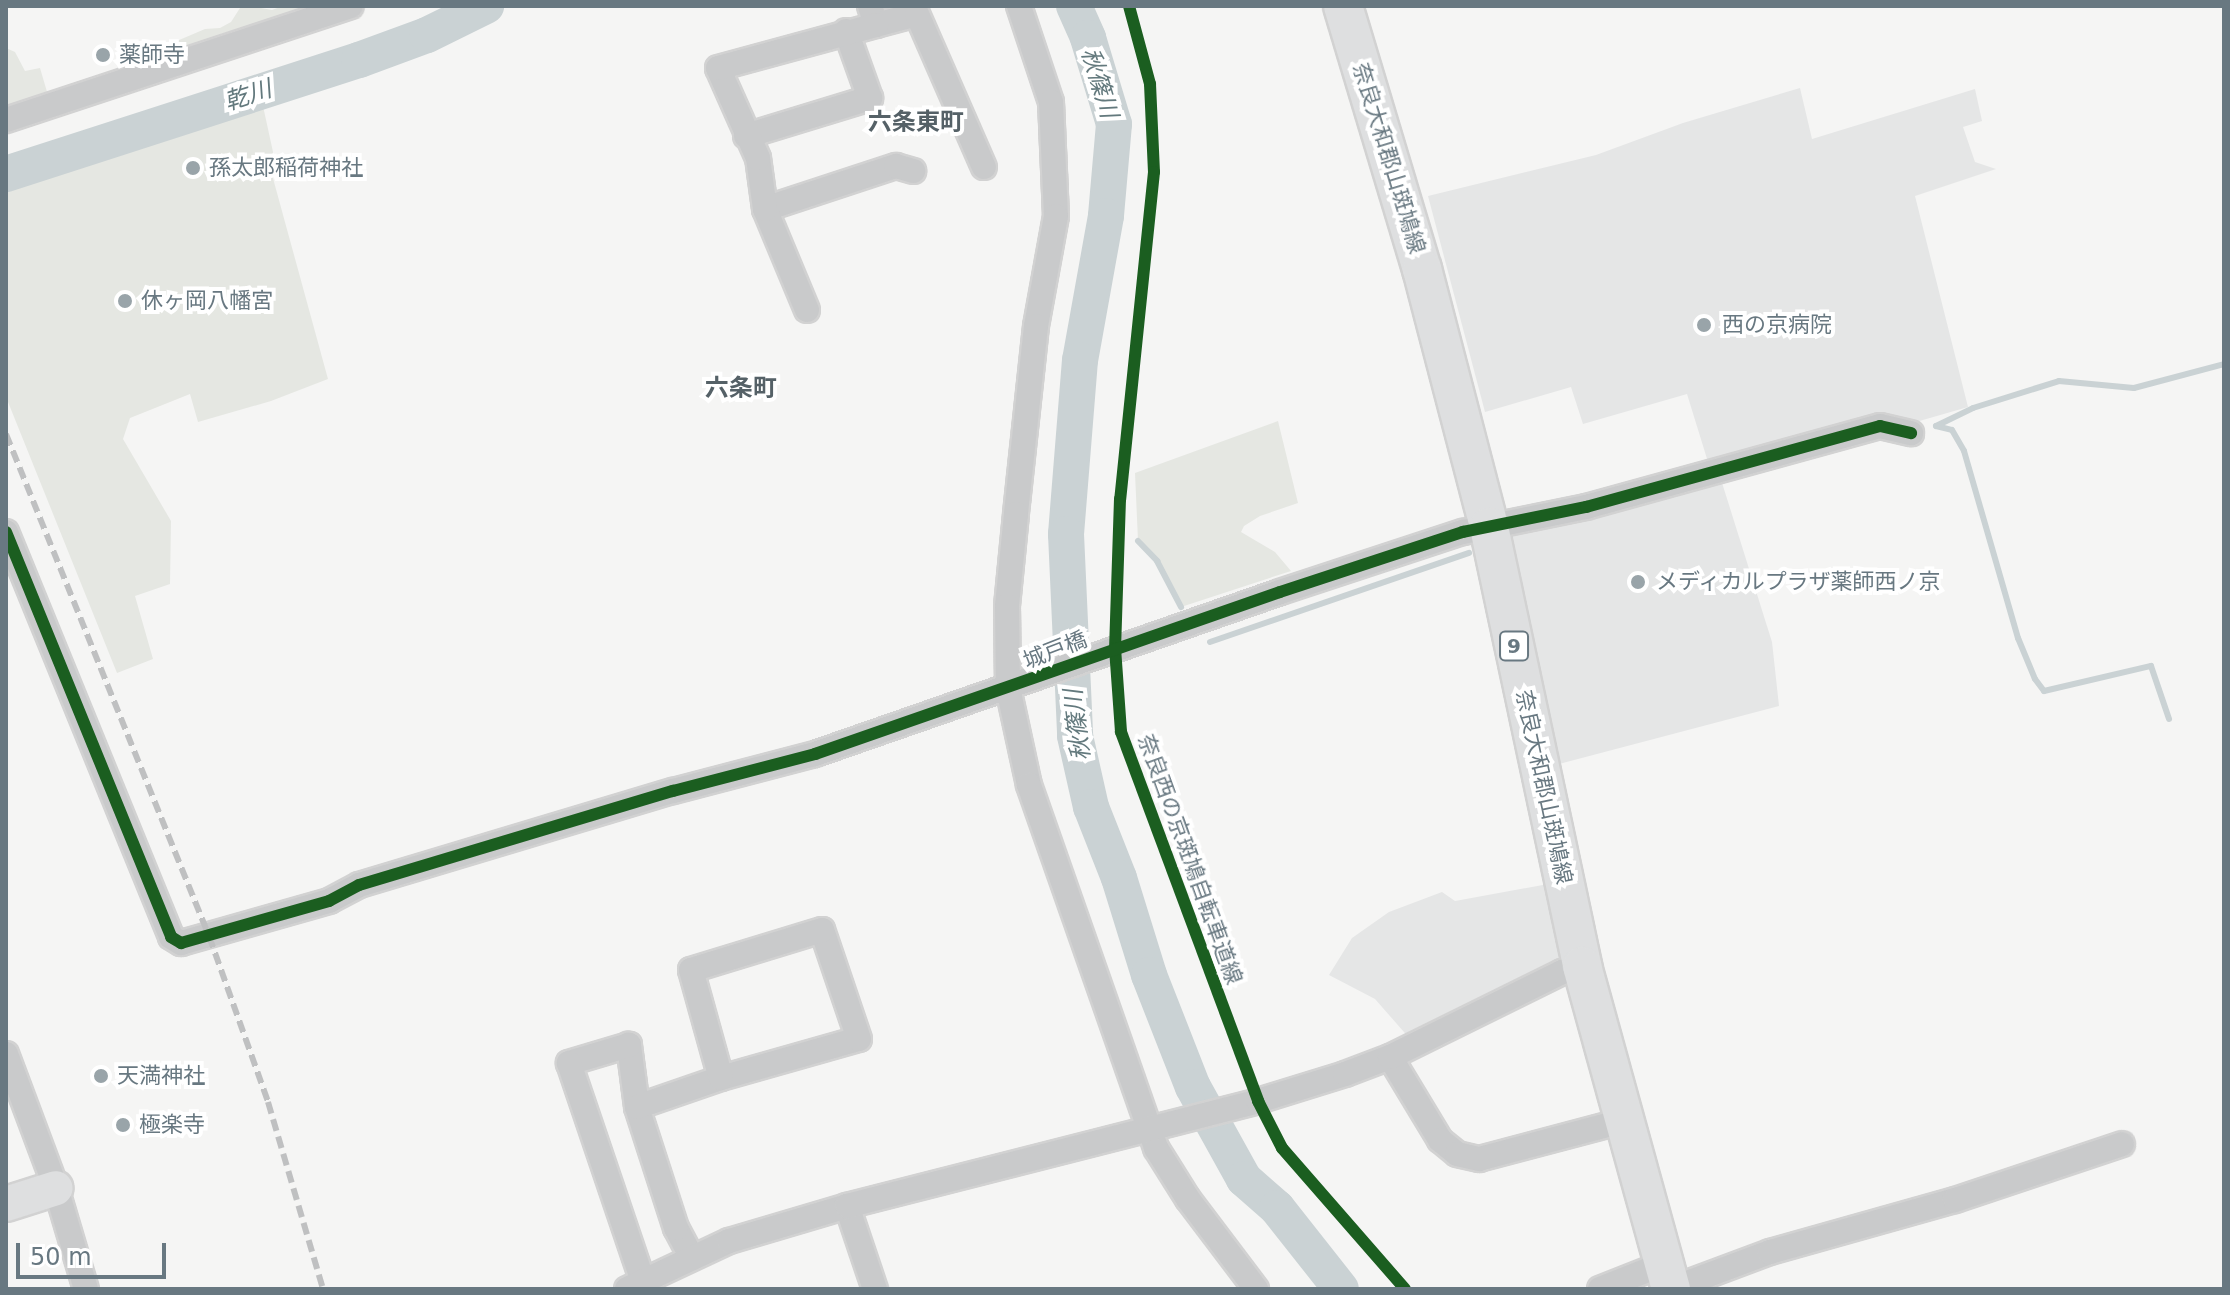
<!DOCTYPE html>
<html>
<head>
<meta charset="utf-8">
<style>
  body { margin:0 }
  #map { position:relative; width:2230px; height:1295px; overflow:hidden; background:#f5f5f4; font-family:"DejaVu Sans","Noto Sans JP",sans-serif }
  div>[style] { position:absolute }
  [style*='--x'] { left:calc(var(--x)*1px); top:calc(var(--y)*1px); width:calc(var(--w)*1px); rotate:calc(var(--a)*1deg) }
  .built>* { inset:0; background:#e5e6e6 }
  .green>* { inset:0; background:#e5e7e2 }
  .stream>* { height:6px; margin:-3px; padding:0 3px; transform-origin:3px; border-radius:3px; background:#cad2d4 }
  .river>* { height:36px; margin:-18px; padding:0 18px; transform-origin:18px; border-radius:18px; background:#cad2d4 }
  .roads { filter:drop-shadow(2px 0 #d2d2d2) drop-shadow(-2px 0 #d2d2d2) drop-shadow(0 2px #d2d2d2) drop-shadow(0 -2px #d2d2d2) }
  .street>* { height:24px; margin:-12px; padding:0 12px; transform-origin:12px; border-radius:12px; background:#c9cacb }
  .secondary>* { height:34px; margin:-17px; padding:0 17px; transform-origin:17px; border-radius:17px; background:#dedfe0 }
  .primary>* { height:38px; margin:-19px; padding:0 19px; transform-origin:19px; border-radius:19px; background:#dedfe0 }
  .rail>* { height:6px; margin-top:-3px; transform-origin:0; background:repeating-linear-gradient(90deg,#bfc0c1 0 12px,transparent 0 18px) }
  .cycleway>* { height:12px; margin:-6px; padding:0 6px; transform-origin:6px; border-radius:6px; background:#1b5e20 }
  .dots>* { width:22px; height:22px; translate:-50% -50%; box-sizing:border-box; border:4px solid #fff; border-radius:50% }
  span { translate:-50% -50%; white-space:nowrap; text-align:center; line-height:1.15; -webkit-text-stroke:8px #fff; paint-order:stroke }
  .shield-label span { padding:2px 6px; background:#fff; border:2px solid; border-radius:6px; -webkit-text-stroke-width:0 }
  .shield-label { font-size:20px; color:#687881; font-weight:700 }
  .poi-label { font-size:22px; color:#687881 }
  .left { translate:0 -50%; text-align:left }
  .street-label { font-size:22px; color:#687881 }
  .water-label { font-size:24px; color:#63797d; font-style:italic }
  .neighbourhood-label { font-size:24px; color:#556167; font-weight:700 }
  .frame { position:absolute; inset:0; border:8px solid #687881; pointer-events:none }
  .scale { position:absolute; left:16px; top:1243px; width:150px; height:36px; box-sizing:border-box; border:4px solid #687881; border-top:0; padding-left:10px; font-size:24px; line-height:28px; white-space:nowrap; color:#687881; -webkit-text-stroke:6px #fff; paint-order:stroke }
</style>
</head>
<body>
<div id="map">
  <div class="built">
    <div style="clip-path:polygon(1800px 88px,1812px 139px,1975px 89px,1982px 121px,1963px 127px,1975px 162px,1996px 169px,1915px 196px,1968px 407px,1916px 422px,1884px 416px,1834px 425px,1708px 462px,1687px 394px,1583px 424px,1571px 387px,1485px 412px,1428px 196px,1596px 155px,1683px 123px)"></div>
    <div style="clip-path:polygon(1718px 470px,1772px 642px,1779px 706px,1559px 764px,1510px 523px)"></div>
    <div style="clip-path:polygon(1548px 884px,1562px 972px,1411px 1040px,1375px 999px,1329px 975px,1352px 938px,1389px 912px,1442px 892px,1455px 901px)"></div>
  </div>
  <div class="green">
    <div style="clip-path:polygon(249px 6px,272px 10px,283px 6px,326px 6px,155px 69px,151px 52px,205px 29px,220px 28px,231px 22px,240px 8px)"></div>
    <div style="clip-path:polygon(6px 48px,15px 52px,25px 71px,40px 68px,50px 102px,6px 114px)"></div>
    <div style="clip-path:polygon(263px 106px,273px 152px,271px 171px,328px 379px,271px 401px,198px 422px,190px 394px,130px 418px,123px 439px,171px 521px,170px 584px,135px 596px,153px 659px,117px 673px,6px 397px,6px 189px)"></div>
    <div style="clip-path:polygon(1278px 421px,1298px 503px,1260px 516px,1244px 526px,1241px 532px,1275px 552px,1291px 571px,1181px 607px,1157px 561px,1138px 541px,1135px 473px)"></div>
  </div>
  <div class="stream">
    <div style="--x:1936;--y:426;--w:16;--a:14"></div>
    <div style="--x:1952;--y:430;--w:24;--a:60"></div>
    <div style="--x:1964;--y:451;--w:195;--a:73.9"></div>
    <div style="--x:2018;--y:638;--w:44;--a:67.5"></div>
    <div style="--x:2035;--y:679;--w:15;--a:53"></div>
    <div style="--x:2044;--y:691;--w:110;--a:-13.2"></div>
    <div style="--x:2151;--y:666;--w:56;--a:71.2"></div>
    <div style="--x:1936;--y:426;--w:41;--a:-25.9"></div>
    <div style="--x:1973;--y:408;--w:90;--a:-17.4"></div>
    <div style="--x:2059;--y:381;--w:75;--a:5.3"></div>
    <div style="--x:2134;--y:388;--w:93;--a:-14.9"></div>
    <div style="--x:1138;--y:541;--w:28;--a:46"></div>
    <div style="--x:1157;--y:561;--w:52;--a:62.4"></div>
    <div style="--x:1210;--y:642;--w:274;--a:-19"></div>
  </div>
  <div class="river">
    <div style="--x:1074;--y:6;--w:35;--a:66"></div>
    <div style="--x:1088;--y:38;--w:90;--a:73.2"></div>
    <div style="--x:1114;--y:124;--w:92;--a:95"></div>
    <div style="--x:1106;--y:216;--w:146;--a:100.2"></div>
    <div style="--x:1080;--y:360;--w:175;--a:94.6"></div>
    <div style="--x:1066;--y:534;--w:202;--a:87.4"></div>
    <div style="--x:1075;--y:736;--w:73;--a:77.3"></div>
    <div style="--x:1091;--y:807;--w:76;--a:68.5"></div>
    <div style="--x:1119;--y:878;--w:102;--a:72.8"></div>
    <div style="--x:1149;--y:975;--w:120;--a:68.6"></div>
    <div style="--x:1193;--y:1087;--w:105;--a:61"></div>
    <div style="--x:1244;--y:1179;--w:44;--a:41.3"></div>
    <div style="--x:1277;--y:1208;--w:103;--a:51.7"></div>
    <div style="--x:6;--y:174;--w:371;--a:-17.9"></div>
    <div style="--x:359;--y:60;--w:72;--a:-20.2"></div>
    <div style="--x:427;--y:35;--w:66;--a:-26.2"></div>
  </div>
  <div class="roads">
    <div class="street">
      <div style="--x:870;--y:6;--w:20;--a:72"></div>
      <div style="--x:876;--y:25;--w:42;--a:-15"></div>
      <div style="--x:917;--y:14;--w:167;--a:66.4"></div>
      <div style="--x:1019;--y:6;--w:101;--a:71.6"></div>
      <div style="--x:1051;--y:102;--w:114;--a:87.5"></div>
      <div style="--x:1056;--y:216;--w:112;--a:100.3"></div>
      <div style="--x:1036;--y:326;--w:189;--a:96.1"></div>
      <div style="--x:1016;--y:514;--w:92;--a:95.6"></div>
      <div style="--x:1007;--y:606;--w:82;--a:89.3"></div>
      <div style="--x:1008;--y:688;--w:99;--a:77.8"></div>
      <div style="--x:1029;--y:785;--w:385;--a:70.7"></div>
      <div style="--x:1156;--y:1148;--w:60;--a:57.9"></div>
      <div style="--x:1188;--y:1199;--w:113;--a:52.9"></div>
      <div style="--x:6;--y:120;--w:363;--a:-18.3"></div>
      <div style="--x:746;--y:136;--w:130;--a:-17"></div>
      <div style="--x:870;--y:98;--w:71;--a:-109.7"></div>
      <div style="--x:765;--y:209;--w:138;--a:-18.2"></div>
      <div style="--x:896;--y:166;--w:18;--a:16"></div>
      <div style="--x:807;--y:310;--w:109;--a:-112.6"></div>
      <div style="--x:765;--y:209;--w:51;--a:-97.8"></div>
      <div style="--x:758;--y:158;--w:98;--a:-114"></div>
      <div style="--x:718;--y:68;--w:164;--a:-15.2"></div>
      <div style="--x:6;--y:532;--w:437;--a:67.8"></div>
      <div style="--x:171;--y:937;--w:12;--a:31"></div>
      <div style="--x:181;--y:943;--w:154;--a:-15.8"></div>
      <div style="--x:329;--y:901;--w:34;--a:-28"></div>
      <div style="--x:359;--y:885;--w:328;--a:-16.7"></div>
      <div style="--x:673;--y:791;--w:147;--a:-14.6"></div>
      <div style="--x:815;--y:754;--w:492;--a:-19.2"></div>
      <div style="--x:1280;--y:592;--w:193;--a:-18.2"></div>
      <div style="--x:1463;--y:532;--w:126;--a:-11.5"></div>
      <div style="--x:1586;--y:507;--w:305;--a:-15.4"></div>
      <div style="--x:1880;--y:426;--w:32;--a:13"></div>
      <div style="--x:6;--y:1054;--w:143;--a:69.5"></div>
      <div style="--x:56;--y:1188;--w:105;--a:73.5"></div>
      <div style="--x:1390;--y:1057;--w:97;--a:58.9"></div>
      <div style="--x:1440;--y:1140;--w:22;--a:39"></div>
      <div style="--x:1457;--y:1154;--w:23;--a:13"></div>
      <div style="--x:1479;--y:1159;--w:149;--a:-14.8"></div>
      <div style="--x:637;--y:1107;--w:63;--a:-97.4"></div>
      <div style="--x:629;--y:1045;--w:63;--a:163.3"></div>
      <div style="--x:569;--y:1063;--w:230;--a:71.3"></div>
      <div style="--x:847;--y:1206;--w:88;--a:71.4"></div>
      <div style="--x:692;--y:1258;--w:34;--a:-118"></div>
      <div style="--x:676;--y:1228;--w:127;--a:-107.9"></div>
      <div style="--x:637;--y:1107;--w:89;--a:-19"></div>
      <div style="--x:721;--y:1078;--w:143;--a:-15.8"></div>
      <div style="--x:859;--y:1039;--w:115;--a:-108.7"></div>
      <div style="--x:822;--y:930;--w:137;--a:163"></div>
      <div style="--x:691;--y:970;--w:112;--a:74.5"></div>
      <div style="--x:627;--y:1289;--w:113;--a:-25.2"></div>
      <div style="--x:729;--y:1241;--w:123;--a:-16.5"></div>
      <div style="--x:847;--y:1206;--w:424;--a:-14.3"></div>
      <div style="--x:1258;--y:1101;--w:91;--a:-17.2"></div>
      <div style="--x:1345;--y:1074;--w:48;--a:-20.7"></div>
      <div style="--x:1390;--y:1057;--w:192;--a:-26.3"></div>
      <div style="--x:1562;--y:972;--w:21;--a:-17"></div>
      <div style="--x:1600;--y:1289;--w:68;--a:-21.6"></div>
      <div style="--x:1671;--y:1289;--w:106;--a:-20.5"></div>
      <div style="--x:1770;--y:1252;--w:192;--a:-15.7"></div>
      <div style="--x:1955;--y:1200;--w:176;--a:-18.5"></div>
    </div>
    <div class="secondary">
      <div style="--x:6;--y:1204;--w:52;--a:-17.7"></div>
    </div>
    <div class="primary">
      <div style="--x:1343;--y:6;--w:275;--a:73.3"></div>
      <div style="--x:1422;--y:269;--w:267;--a:75.4"></div>
      <div style="--x:1489;--y:527;--w:449;--a:78"></div>
      <div style="--x:1582;--y:966;--w:335;--a:74.6"></div>
    </div>
  </div>
  <div class="rail">
    <div style="--x:6;--y:434;--w:541;--a:67.98"></div>
    <div style="--x:209;--y:936;--w:176;--a:70.4"></div>
    <div style="--x:268;--y:1102;--w:195;--a:73.6"></div>
  </div>
  <div class="cycleway">
    <div style="--x:1129;--y:6;--w:81;--a:74.9"></div>
    <div style="--x:1150;--y:84;--w:88;--a:87.4"></div>
    <div style="--x:1154;--y:172;--w:329;--a:95.9"></div>
    <div style="--x:1120;--y:499;--w:149;--a:91.9"></div>
    <div style="--x:1115;--y:648;--w:84;--a:85.9"></div>
    <div style="--x:1121;--y:732;--w:394;--a:69.6"></div>
    <div style="--x:1258;--y:1101;--w:53;--a:62.9"></div>
    <div style="--x:1282;--y:1148;--w:187;--a:48.9"></div>
    <div style="--x:6;--y:532;--w:437;--a:67.8"></div>
    <div style="--x:171;--y:937;--w:12;--a:31"></div>
    <div style="--x:181;--y:943;--w:154;--a:-15.8"></div>
    <div style="--x:329;--y:901;--w:34;--a:-28"></div>
    <div style="--x:359;--y:885;--w:328;--a:-16.7"></div>
    <div style="--x:673;--y:791;--w:147;--a:-14.6"></div>
    <div style="--x:815;--y:754;--w:492;--a:-19.2"></div>
    <div style="--x:1280;--y:592;--w:193;--a:-18.2"></div>
    <div style="--x:1463;--y:532;--w:126;--a:-11.5"></div>
    <div style="--x:1586;--y:507;--w:305;--a:-15.4"></div>
    <div style="--x:1880;--y:426;--w:32;--a:13"></div>
  </div>
  <div class="dots">
    <div style="left:103px;top:55px;background:#99a4a9"></div>
    <div style="left:193px;top:168px;background:#99a4a9"></div>
    <div style="left:125px;top:301px;background:#99a4a9"></div>
    <div style="left:1704px;top:325px;background:#99a4a9"></div>
    <div style="left:1638px;top:582px;background:#99a4a9"></div>
    <div style="left:101px;top:1076px;background:#99a4a9"></div>
    <div style="left:123px;top:1125px;background:#99a4a9"></div>
  </div>
  <div class="shield-label">
    <span style="left:1514px;top:646px">9</span>
  </div>
  <div class="poi-label">
    <span class="left" style="left:119px;top:55px">薬師寺</span>
    <span class="left" style="left:209px;top:168px">孫太郎稲荷神社</span>
    <span class="left" style="left:141px;top:301px">休ヶ岡八幡宮</span>
    <span class="left" style="left:1722px;top:325px">西の京病院</span>
    <span class="left" style="left:1656px;top:582px">メディカルプラザ薬師西ノ京</span>
    <span class="left" style="left:117px;top:1076px">天満神社</span>
    <span class="left" style="left:139px;top:1125px">極楽寺</span>
  </div>
  <div class="street-label">
    <span style="left:1389px;top:158px;rotate:73deg">奈良大和郡山斑鳩線</span>
    <span style="left:1055px;top:650px;rotate:-21deg">城戸橋</span>
    <span style="left:1544px;top:787px;rotate:78deg">奈良大和郡山斑鳩線</span>
    <span style="left:1190px;top:859px;rotate:70deg">奈良西の京斑鳩自転車道線</span>
  </div>
  <div class="water-label">
    <span style="left:1099px;top:83px;rotate:73deg">秋篠川</span>
    <span style="left:248px;top:96px;rotate:-18deg">乾川</span>
    <span style="left:1078px;top:725px;rotate:-97deg">秋篠川</span>
  </div>
  <div class="neighbourhood-label">
    <span style="left:916px;top:123px">六条東町</span>
    <span style="left:741px;top:389px">六条町</span>
  </div>
  <div class="frame"></div>
  <div class="scale">50 m</div>
</div>
</body>
</html>
